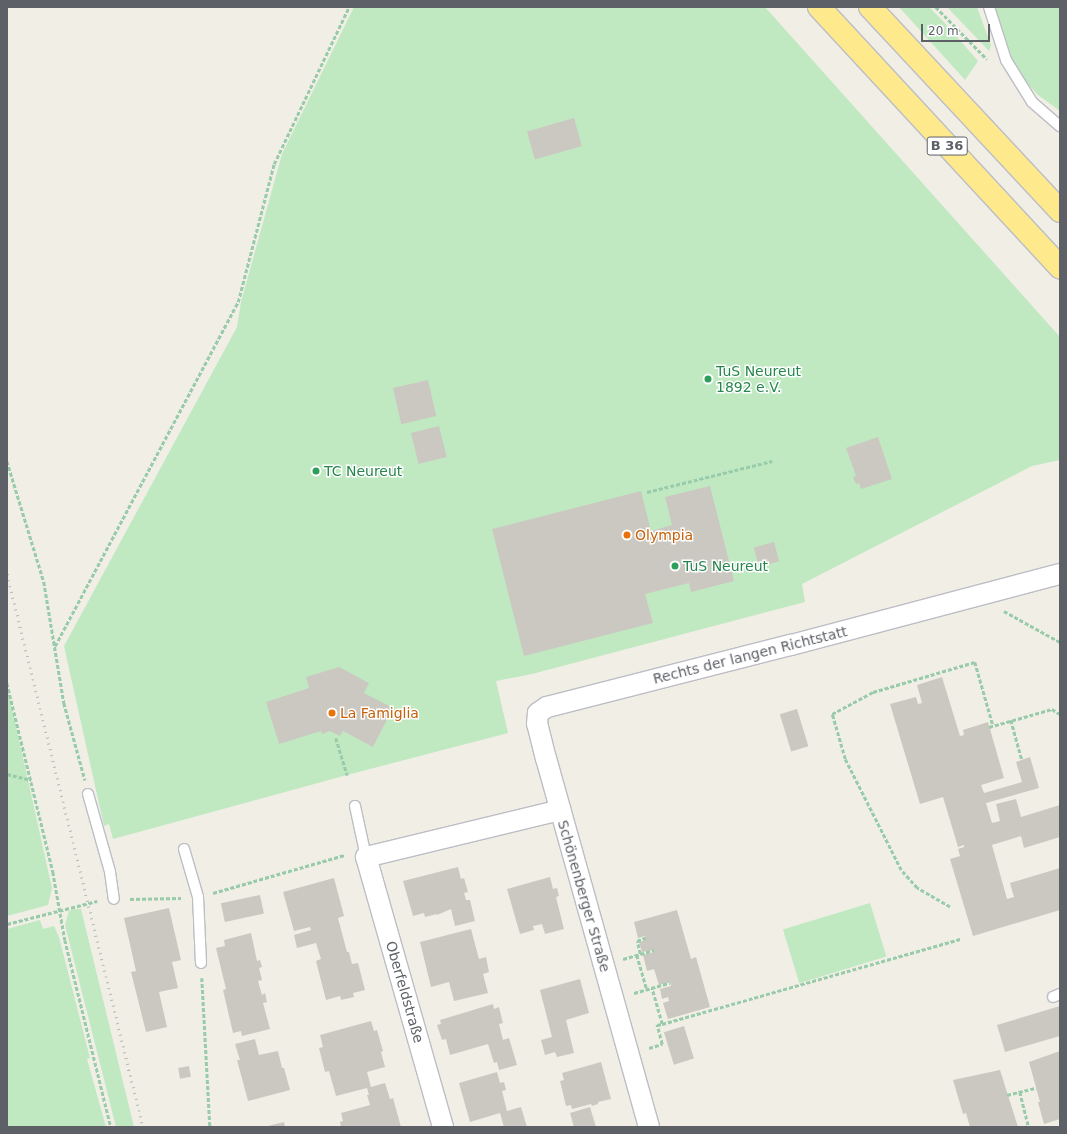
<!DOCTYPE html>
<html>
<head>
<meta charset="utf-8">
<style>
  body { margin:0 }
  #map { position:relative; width:1067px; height:1134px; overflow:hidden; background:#f0eee5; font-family:"DejaVu Sans",sans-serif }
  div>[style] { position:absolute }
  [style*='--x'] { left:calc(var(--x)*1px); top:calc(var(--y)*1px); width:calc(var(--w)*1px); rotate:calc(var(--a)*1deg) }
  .green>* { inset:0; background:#c0e9c2; transform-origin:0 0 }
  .building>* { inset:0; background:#cbc8c2; transform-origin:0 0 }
  .path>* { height:2.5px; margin-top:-1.25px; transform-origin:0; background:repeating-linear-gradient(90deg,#98cbaa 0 4px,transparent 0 6px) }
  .roads { filter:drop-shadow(1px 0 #bcbec5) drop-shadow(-1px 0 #bcbec5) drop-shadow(0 1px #bcbec5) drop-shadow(0 -1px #bcbec5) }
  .lane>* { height:10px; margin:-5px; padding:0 5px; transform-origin:5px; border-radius:5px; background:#fff }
  .street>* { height:20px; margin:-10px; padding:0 10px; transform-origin:10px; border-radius:10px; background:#fff }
  .highway>* { height:22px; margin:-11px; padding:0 11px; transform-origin:11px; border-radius:11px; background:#ffe98d }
  .rail>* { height:3px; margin-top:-1.5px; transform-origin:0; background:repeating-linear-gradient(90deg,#b6b7b8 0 1px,transparent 0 6px) }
  .dots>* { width:11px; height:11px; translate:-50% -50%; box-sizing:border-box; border:2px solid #fff; border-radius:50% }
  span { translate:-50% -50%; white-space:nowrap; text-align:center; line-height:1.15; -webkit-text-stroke:3px #fff; paint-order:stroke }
  .shield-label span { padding:1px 3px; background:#fff; border:1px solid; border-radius:3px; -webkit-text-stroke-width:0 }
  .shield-label { font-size:13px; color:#5d6067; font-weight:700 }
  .leisure-label { font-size:14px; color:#27864d }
  .left { translate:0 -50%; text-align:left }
  .food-label { font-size:14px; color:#c56008 }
  .street-label { font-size:14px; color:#5d6067 }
  .frame { position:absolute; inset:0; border:8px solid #5d6067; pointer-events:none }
  .scale { position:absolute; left:921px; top:24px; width:69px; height:18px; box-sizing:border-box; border:2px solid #5d6067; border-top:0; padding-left:5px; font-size:12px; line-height:14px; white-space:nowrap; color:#5d6067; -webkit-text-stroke:3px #fff; paint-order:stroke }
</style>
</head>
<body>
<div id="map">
  <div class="green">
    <div style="clip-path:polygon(354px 7px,765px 7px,1060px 337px,1060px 460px,1032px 466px,802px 584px,805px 602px,532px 674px,496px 681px,508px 733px,347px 775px,113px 839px,109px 824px,104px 826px,64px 646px,237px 327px,241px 302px,282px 154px)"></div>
    <div style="clip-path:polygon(899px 7px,929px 7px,943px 21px,978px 61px,965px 80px)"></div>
    <div style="clip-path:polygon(947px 7px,977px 7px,991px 45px,989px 51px)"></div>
    <div style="clip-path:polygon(989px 7px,1060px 7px,1060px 111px,1038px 95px,1006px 60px)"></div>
    <div style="clip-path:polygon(7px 686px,52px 888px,48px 905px,7px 916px)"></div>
    <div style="left:870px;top:903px;width:56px;height:91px;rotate:73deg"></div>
    <div style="clip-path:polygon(75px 909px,81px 909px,134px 1127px,116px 1127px,65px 925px,69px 911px)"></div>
    <div style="clip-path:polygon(40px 920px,43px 929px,54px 926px,59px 937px,90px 1058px,87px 1059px,106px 1127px,7px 1127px,7px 929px)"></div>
  </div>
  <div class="building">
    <div style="left:574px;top:118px;width:29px;height:49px;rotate:74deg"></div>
    <div style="left:428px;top:380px;width:37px;height:36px;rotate:77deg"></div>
    <div style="left:439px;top:426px;width:32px;height:29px;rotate:76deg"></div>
    <div style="clip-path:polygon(878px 437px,892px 479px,861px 489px,859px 483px,856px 484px,853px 477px,856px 476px,846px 448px)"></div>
    <div style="clip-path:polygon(710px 486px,734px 581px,691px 592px,689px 583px,645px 594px,653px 623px,524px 656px,492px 529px,641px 491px,651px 531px,672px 525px,665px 497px)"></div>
    <div style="left:774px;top:542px;width:20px;height:21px;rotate:75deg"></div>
    <div style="clip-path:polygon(339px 667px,369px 683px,364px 693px,393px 708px,373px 747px,343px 731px,340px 736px,330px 731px,322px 734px,321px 731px,279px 744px,266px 702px,309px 688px,306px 677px)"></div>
    <div style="clip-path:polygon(942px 677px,960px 736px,964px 735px,963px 730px,988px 722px,1004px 778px,981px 785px,984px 793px,1022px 782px,1016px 762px,1030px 757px,1039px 788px,986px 803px,992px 823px,1000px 821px,996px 804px,1016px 799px,1021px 817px,1060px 805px,1060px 837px,1024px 848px,1021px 836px,992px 845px,1007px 899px,1014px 897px,1010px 883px,1060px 868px,1060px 910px,973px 936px,950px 859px,960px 856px,958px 849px,964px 847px,964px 845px,958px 847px,943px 797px,920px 804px,890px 704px,916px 697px,918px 704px,922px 703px,917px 685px)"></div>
    <div style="left:797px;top:709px;width:39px;height:18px;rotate:73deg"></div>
    <div style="clip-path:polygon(458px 867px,461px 879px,464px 878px,468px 892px,464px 893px,466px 900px,470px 900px,475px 921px,455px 926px,451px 909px,437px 915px,437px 914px,425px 917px,424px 913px,413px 916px,403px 881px)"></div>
    <div style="clip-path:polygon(550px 877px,553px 889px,557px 888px,559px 896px,556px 897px,564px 929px,545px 934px,542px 924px,533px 926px,534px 930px,520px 934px,507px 889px)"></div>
    <div style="clip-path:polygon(334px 878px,344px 916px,338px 918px,347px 952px,349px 952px,352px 964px,358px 963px,365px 990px,353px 993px,354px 997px,341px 1000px,340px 996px,326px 1000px,316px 961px,321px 959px,316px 943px,297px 948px,294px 935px,311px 930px,310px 927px,294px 931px,283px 892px)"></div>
    <div style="left:260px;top:895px;width:19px;height:40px;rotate:78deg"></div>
    <div style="clip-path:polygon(169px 908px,181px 960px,172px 962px,178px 988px,159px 992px,167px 1027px,146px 1032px,131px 972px,136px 971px,124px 918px)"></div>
    <div style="clip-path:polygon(677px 910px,691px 959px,696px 957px,710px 1007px,668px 1019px,663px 1003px,669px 1001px,668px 997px,662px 999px,660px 989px,671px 986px,670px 982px,659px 985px,654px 969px,647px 971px,643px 955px,654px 952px,654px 950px,642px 952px,639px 942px,645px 940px,645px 936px,638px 938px,634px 922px)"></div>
    <div style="clip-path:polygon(471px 929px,479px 959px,486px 957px,489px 972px,483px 974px,488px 993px,454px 1001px,449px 982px,431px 987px,420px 942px)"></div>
    <div style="clip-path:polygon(251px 933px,257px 961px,260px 960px,262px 967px,259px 968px,262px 980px,258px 981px,262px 995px,265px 993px,267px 1002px,263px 1003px,270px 1029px,242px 1036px,241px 1031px,233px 1033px,223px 990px,226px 989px,216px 948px,225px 946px,224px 940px)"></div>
    <div style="clip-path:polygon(580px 979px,589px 1013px,566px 1020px,574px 1053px,557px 1057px,555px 1052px,545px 1055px,541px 1040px,552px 1037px,540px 990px)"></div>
    <div style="clip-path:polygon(493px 1004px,494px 1009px,499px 1007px,503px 1023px,499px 1024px,503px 1040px,509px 1038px,517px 1065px,499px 1070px,497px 1062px,494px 1063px,488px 1044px,450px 1055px,446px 1039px,442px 1040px,437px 1025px,441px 1024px,440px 1020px)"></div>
    <div style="clip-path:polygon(1060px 1006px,1060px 1036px,1005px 1052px,997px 1025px)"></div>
    <div style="clip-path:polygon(371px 1021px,374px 1031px,377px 1030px,383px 1051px,381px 1052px,385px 1067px,367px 1072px,371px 1087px,385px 1083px,390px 1099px,393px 1098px,401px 1127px,341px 1127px,340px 1122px,343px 1121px,341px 1113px,370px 1105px,367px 1095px,369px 1095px,367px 1088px,336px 1096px,329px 1071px,325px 1072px,319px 1048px,323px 1047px,320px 1035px)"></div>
    <div style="left:684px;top:1026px;width:34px;height:21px;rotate:73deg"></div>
    <div style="clip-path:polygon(255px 1039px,259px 1055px,278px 1051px,282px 1068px,284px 1068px,290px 1090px,248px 1101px,237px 1060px,240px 1060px,235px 1044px)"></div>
    <div style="clip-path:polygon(1060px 1051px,1060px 1119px,1044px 1124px,1038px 1102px,1040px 1102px,1029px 1062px)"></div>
    <div style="clip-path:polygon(601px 1062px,611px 1099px,598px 1102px,598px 1104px,592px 1106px,591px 1104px,572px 1109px,571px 1105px,566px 1106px,560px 1081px,564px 1080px,562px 1073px)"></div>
    <div style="left:189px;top:1066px;width:11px;height:11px;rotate:80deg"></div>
    <div style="clip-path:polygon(1000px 1070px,1018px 1127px,970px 1127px,966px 1113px,963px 1114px,953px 1080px)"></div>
    <div style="clip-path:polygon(497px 1072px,500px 1083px,504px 1082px,506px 1090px,502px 1091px,507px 1111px,521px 1107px,527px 1127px,504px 1127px,500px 1113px,470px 1122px,459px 1083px)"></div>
    <div style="clip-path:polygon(590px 1107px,596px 1127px,574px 1127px,570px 1113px)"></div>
    <div style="clip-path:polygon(284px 1122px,285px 1127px,268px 1127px,268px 1126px)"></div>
  </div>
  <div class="path">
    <div style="--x:936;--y:7;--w:73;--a:45.6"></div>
    <div style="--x:7;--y:461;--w:127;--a:73"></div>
    <div style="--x:44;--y:582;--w:123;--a:80.6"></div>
    <div style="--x:64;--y:703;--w:80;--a:74.7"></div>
    <div style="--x:647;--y:492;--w:129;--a:-13.9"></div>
    <div style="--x:1004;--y:611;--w:64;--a:29"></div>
    <div style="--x:55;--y:646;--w:390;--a:-62"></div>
    <div style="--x:238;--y:302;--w:143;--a:-75.4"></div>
    <div style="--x:274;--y:164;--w:174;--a:-64.5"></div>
    <div style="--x:7;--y:683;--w:195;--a:76.3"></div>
    <div style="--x:53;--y:872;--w:69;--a:80"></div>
    <div style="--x:65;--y:940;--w:193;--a:76.2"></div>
    <div style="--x:1011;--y:720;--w:41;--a:74.6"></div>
    <div style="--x:989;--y:727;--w:66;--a:-15.9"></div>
    <div style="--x:1052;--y:709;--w:9;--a:32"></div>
    <div style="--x:336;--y:738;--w:39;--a:73"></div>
    <div style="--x:7;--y:774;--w:25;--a:14"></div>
    <div style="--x:213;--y:893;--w:137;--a:-16.1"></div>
    <div style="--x:130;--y:899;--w:51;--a:-1.1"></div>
    <div style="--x:950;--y:907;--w:38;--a:-150"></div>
    <div style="--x:917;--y:888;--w:24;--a:-132"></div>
    <div style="--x:901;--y:870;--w:124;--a:-116.8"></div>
    <div style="--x:845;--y:759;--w:47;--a:-106.1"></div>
    <div style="--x:832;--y:714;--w:47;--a:-28.2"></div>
    <div style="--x:873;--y:692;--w:106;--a:-16.4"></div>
    <div style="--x:975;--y:662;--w:66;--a:74.1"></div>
    <div style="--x:7;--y:924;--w:93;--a:-14.3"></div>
    <div style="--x:640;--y:954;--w:13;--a:-103"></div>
    <div style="--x:637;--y:941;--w:9;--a:-21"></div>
    <div style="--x:637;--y:955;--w:36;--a:74"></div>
    <div style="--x:623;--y:959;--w:32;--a:-16"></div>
    <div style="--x:202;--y:978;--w:149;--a:86.9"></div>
    <div style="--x:634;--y:993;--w:37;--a:-16"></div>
    <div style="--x:662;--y:1024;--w:310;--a:-15.9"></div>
    <div style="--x:649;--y:1048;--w:14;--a:-17"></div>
    <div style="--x:662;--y:1044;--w:20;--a:-105"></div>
    <div style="--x:657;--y:1025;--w:5;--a:-11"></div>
    <div style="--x:662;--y:1024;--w:37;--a:-106"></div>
    <div style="--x:1020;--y:1092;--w:36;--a:76"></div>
    <div style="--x:1007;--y:1095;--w:30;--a:-14"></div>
  </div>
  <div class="roads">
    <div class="lane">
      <div style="--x:989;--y:7;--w:56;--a:72.2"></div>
      <div style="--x:1006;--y:60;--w:49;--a:58.2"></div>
      <div style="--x:1032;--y:102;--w:37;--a:41"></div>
      <div style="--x:88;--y:794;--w:81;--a:74.2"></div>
      <div style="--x:110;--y:872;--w:27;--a:82"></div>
      <div style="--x:355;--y:806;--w:52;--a:77.8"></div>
      <div style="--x:184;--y:849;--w:50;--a:73.7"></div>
      <div style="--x:198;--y:897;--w:66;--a:87.4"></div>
      <div style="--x:1053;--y:997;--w:8;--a:-23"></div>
    </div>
    <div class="street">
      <div style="--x:443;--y:1127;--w:281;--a:-105.9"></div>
      <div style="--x:366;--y:857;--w:200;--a:-13.6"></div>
      <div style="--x:649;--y:1127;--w:382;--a:-105.6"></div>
      <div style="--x:546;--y:759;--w:36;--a:-104"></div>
      <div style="--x:537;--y:724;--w:11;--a:-85"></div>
      <div style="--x:538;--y:713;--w:11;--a:-34"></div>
      <div style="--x:547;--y:707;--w:252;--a:-14.3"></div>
      <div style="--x:791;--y:645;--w:278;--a:-14.8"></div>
    </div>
    <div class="highway">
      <div style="--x:819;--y:7;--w:355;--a:47.2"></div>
      <div style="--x:870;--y:7;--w:279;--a:47"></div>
    </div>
  </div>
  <div class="rail">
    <div style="--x:7;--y:574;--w:569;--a:76.18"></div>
  </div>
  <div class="dots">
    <div style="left:708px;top:379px;background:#2e9e5b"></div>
    <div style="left:316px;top:471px;background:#2e9e5b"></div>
    <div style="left:627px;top:535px;background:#e8710a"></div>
    <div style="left:675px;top:566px;background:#2e9e5b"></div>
    <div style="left:332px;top:713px;background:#e8710a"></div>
  </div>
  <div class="shield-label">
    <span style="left:947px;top:146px">B 36</span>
  </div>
  <div class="leisure-label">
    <span class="left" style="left:716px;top:379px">TuS Neureut<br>1892 e.V.</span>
    <span class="left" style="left:324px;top:471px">TC Neureut</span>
    <span class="left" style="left:683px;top:566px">TuS Neureut</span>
  </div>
  <div class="food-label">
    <span class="left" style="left:635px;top:535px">Olympia</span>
    <span class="left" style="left:340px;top:713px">La Famiglia</span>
  </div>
  <div class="street-label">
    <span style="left:750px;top:655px;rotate:-14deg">Rechts der langen Richtstatt</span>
    <span style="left:584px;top:896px;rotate:74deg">Schönenberger Straße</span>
    <span style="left:405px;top:992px;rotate:74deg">Oberfeldstraße</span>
  </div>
  <div class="frame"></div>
  <div class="scale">20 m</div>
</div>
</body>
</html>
